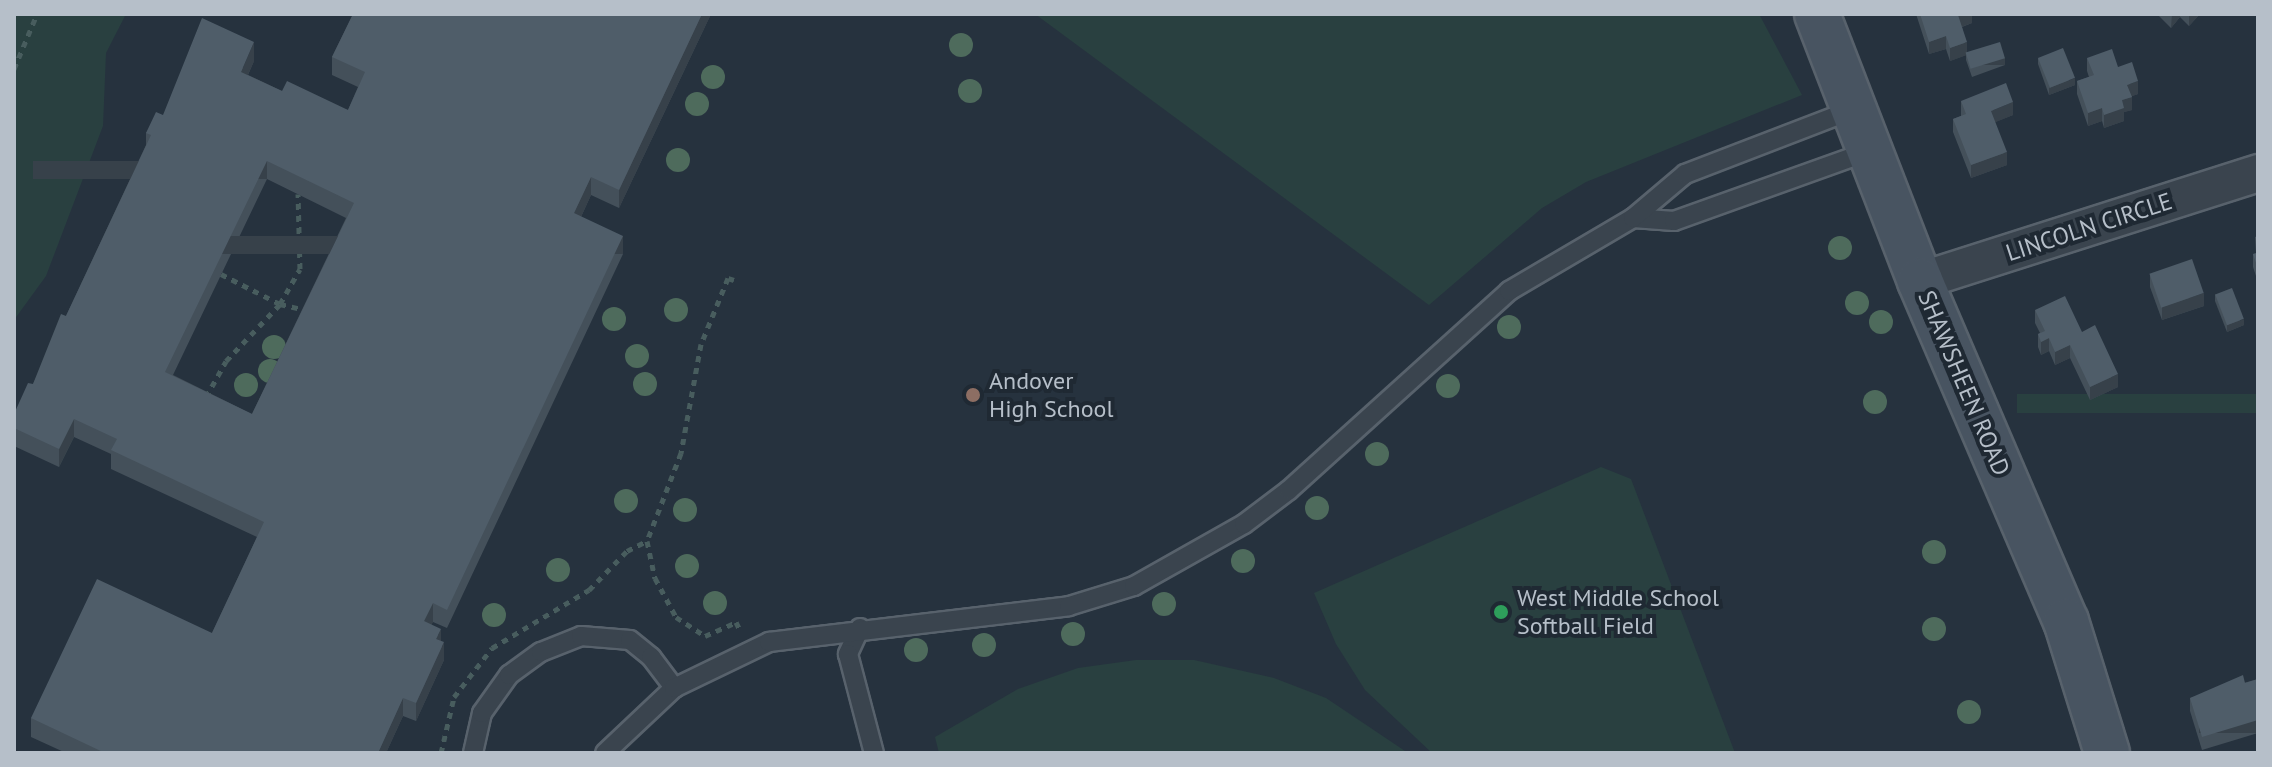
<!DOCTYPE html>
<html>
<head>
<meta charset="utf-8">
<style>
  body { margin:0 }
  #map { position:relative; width:2272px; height:767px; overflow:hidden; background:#26323e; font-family:"PT Sans",sans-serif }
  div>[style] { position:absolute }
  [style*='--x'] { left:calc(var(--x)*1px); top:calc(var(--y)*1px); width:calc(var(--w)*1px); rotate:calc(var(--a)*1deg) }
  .green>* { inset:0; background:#294040; transform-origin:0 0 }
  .path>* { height:5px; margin-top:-2.5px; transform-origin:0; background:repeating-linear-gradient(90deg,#485d5e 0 6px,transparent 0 12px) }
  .roads { filter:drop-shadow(2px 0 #58626c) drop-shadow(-2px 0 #58626c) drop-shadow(0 2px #58626c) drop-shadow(0 -2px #58626c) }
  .lane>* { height:18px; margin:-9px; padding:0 9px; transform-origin:9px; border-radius:9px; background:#3a444e }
  .street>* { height:36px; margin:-18px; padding:0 18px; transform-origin:18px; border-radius:18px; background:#3a444e }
  .secondary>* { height:44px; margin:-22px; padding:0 22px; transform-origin:22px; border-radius:22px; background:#485461 }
  .trees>* { width:24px; height:24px; margin:-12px; border-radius:50%; background:#4e6b5c }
  .wall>* { inset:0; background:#44505a }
  .shaded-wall>* { inset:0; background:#37414a; transform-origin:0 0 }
  .building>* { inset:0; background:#4f5d69; transform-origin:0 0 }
  .dots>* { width:22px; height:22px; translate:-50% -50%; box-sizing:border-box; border:4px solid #1f2933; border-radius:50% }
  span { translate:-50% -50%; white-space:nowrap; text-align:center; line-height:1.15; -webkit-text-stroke:8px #1f2933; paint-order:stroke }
  .street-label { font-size:24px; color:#b6bfc9 }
  .poi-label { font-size:24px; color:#b6bfc9 }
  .left { translate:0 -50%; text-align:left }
  .frame { position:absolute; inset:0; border:16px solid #b6bfc9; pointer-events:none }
</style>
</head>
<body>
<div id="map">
  <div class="green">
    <div style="clip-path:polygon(14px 14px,126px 14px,106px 53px,103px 126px,46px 276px,14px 320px)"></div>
    <div style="clip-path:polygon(1035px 14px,1759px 14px,1802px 95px,1586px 182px,1542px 208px,1429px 305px)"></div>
    <div style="left:2258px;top:394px;width:19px;height:241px;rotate:90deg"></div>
    <div style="clip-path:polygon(1601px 467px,1631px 479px,1735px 753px,1432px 753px,1365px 690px,1336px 644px,1314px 593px)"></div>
    <div style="clip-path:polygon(1136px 660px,1194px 660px,1274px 678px,1326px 698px,1408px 753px,939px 753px,935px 737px,1018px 689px,1078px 668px)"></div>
  </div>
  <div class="path">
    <div style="--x:14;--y:69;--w:60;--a:-67.3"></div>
    <div style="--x:221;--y:274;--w:66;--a:27"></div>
    <div style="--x:280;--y:304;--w:27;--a:13"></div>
    <div style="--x:734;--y:280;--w:6;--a:-162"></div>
    <div style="--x:728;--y:278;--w:71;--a:112.2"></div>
    <div style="--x:701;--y:344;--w:111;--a:100.4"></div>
    <div style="--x:681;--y:453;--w:94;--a:111.1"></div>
    <div style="--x:647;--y:541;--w:38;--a:78"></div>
    <div style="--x:655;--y:578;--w:44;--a:61.7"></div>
    <div style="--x:676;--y:617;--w:35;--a:33"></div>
    <div style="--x:705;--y:636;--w:34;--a:-24"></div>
    <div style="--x:736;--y:622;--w:9;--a:63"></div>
    <div style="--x:206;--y:397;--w:41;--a:-60.9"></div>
    <div style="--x:226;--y:361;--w:79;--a:-46.5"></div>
    <div style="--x:280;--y:304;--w:40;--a:-60.3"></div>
    <div style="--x:300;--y:269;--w:75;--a:-91.5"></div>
    <div style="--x:441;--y:753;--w:57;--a:-76.9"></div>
    <div style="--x:454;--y:697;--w:62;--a:-52.2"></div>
    <div style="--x:492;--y:648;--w:113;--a:-30.9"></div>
    <div style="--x:589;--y:590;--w:54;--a:-45.7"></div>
    <div style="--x:627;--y:551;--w:22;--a:-27"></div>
  </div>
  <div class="roads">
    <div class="lane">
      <div style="--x:1633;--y:218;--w:41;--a:4.2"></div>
      <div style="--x:1674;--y:221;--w:208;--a:-19.7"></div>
      <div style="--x:860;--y:628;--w:29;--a:115"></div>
      <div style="--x:848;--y:654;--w:102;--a:75.3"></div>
      <div style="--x:473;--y:753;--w:41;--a:-77.3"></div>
      <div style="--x:482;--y:713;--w:47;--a:-54.6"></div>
      <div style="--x:509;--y:675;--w:39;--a:-36"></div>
      <div style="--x:541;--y:652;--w:43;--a:-21.8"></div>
      <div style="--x:581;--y:636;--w:49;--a:4.7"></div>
      <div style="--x:630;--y:640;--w:27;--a:39"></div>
      <div style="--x:651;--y:657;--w:39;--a:53"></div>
      <div style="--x:605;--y:753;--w:95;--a:-43.3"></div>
      <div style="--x:674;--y:688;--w:106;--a:-25.8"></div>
      <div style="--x:769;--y:642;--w:302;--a:-6.8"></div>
      <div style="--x:1069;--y:606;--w:68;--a:-17.1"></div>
      <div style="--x:1134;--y:586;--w:126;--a:-29.4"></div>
      <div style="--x:1244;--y:524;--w:56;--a:-37.1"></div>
      <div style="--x:1289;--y:490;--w:297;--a:-42.1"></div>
      <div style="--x:1509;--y:291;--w:144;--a:-30.5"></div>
      <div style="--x:1633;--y:218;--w:68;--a:-40.2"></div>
      <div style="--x:1685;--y:174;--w:181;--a:-21"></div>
    </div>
    <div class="street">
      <div style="--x:1920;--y:281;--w:355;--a:-17.7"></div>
    </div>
    <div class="secondary">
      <div style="--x:1817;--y:14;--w:286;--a:68.9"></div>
      <div style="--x:1920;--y:281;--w:370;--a:66.8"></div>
      <div style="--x:2066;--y:621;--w:138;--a:72.7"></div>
    </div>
  </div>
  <div class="trees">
    <div style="left:961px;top:45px"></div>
    <div style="left:713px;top:77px"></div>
    <div style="left:970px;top:91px"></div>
    <div style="left:697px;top:104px"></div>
    <div style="left:678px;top:160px"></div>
    <div style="left:1840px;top:248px"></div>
    <div style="left:1857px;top:303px"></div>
    <div style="left:676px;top:310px"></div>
    <div style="left:614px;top:319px"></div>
    <div style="left:1881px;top:322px"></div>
    <div style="left:1509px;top:327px"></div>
    <div style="left:274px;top:347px"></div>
    <div style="left:637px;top:356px"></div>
    <div style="left:270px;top:371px"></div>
    <div style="left:645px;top:384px"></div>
    <div style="left:246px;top:385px"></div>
    <div style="left:1448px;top:386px"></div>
    <div style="left:1875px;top:402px"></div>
    <div style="left:1377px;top:454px"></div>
    <div style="left:626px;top:501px"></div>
    <div style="left:1317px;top:508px"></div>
    <div style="left:685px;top:510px"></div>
    <div style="left:1934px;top:552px"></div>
    <div style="left:1243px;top:561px"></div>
    <div style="left:687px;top:566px"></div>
    <div style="left:558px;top:570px"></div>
    <div style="left:715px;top:603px"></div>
    <div style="left:1164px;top:604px"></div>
    <div style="left:494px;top:615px"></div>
    <div style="left:1934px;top:629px"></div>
    <div style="left:1073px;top:634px"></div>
    <div style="left:984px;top:645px"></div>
    <div style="left:916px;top:650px"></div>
    <div style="left:1969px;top:712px"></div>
  </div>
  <div class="wall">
    <div style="clip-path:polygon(evenodd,353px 14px,711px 14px,619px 208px,591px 195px,581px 217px,623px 254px,447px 628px,433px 622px,431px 624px,441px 641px,444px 660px,416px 721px,403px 716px,386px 753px,66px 753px,31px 737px,31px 718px,212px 633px,257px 537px,111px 469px,111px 454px,74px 437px,59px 467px,14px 446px,14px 414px,33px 384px,66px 316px,146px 145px,146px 133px,163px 115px,254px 61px,248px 75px,282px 91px,348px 110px,358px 87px,332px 75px,332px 57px,353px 14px,267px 179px,346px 218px,252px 414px,173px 375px,267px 179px)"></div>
    <div style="clip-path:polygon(1916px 14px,1972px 14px,1972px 23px,1962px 27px,1967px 53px,2005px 65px,1972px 77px,1966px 60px,1966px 55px,1950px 61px,1946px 49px,1929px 54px)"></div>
    <div style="clip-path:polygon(2157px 14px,2200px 14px,2189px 26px,2180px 17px,2171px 28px)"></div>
    <div style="clip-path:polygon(2038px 58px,2075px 85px,2049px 95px,2038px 64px)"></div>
    <div style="clip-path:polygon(2087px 58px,2118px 67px,2138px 94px,2132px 96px,2132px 110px,2124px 112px,2124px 121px,2104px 128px,2102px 121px,2088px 126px,2077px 94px,2077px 81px,2089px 77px,2087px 71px)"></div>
    <div style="clip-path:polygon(1961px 101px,2013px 115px,1995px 122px,2007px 165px,1971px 178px,1953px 132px,1953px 119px,1961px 116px)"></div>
    <div style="clip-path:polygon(2258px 236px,2258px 282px,2253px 267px,2253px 254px,2256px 253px,2255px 237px)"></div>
    <div style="clip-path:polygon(2150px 274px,2204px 306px,2162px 320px,2150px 287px)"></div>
    <div style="clip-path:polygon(2215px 294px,2244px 325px,2227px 332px,2215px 301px)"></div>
    <div style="clip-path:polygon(2035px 310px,2082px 332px,2118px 387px,2090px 400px,2070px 358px,2055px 365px,2049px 351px,2041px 355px,2038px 347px,2038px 334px,2040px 333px,2035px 323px)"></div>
    <div style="clip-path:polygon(2258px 679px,2258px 733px,2202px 750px,2190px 711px,2190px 698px)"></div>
  </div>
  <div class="shaded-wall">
    <div style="clip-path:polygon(702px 14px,711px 14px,619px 208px,619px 190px)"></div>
    <div style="clip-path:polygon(1962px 14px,1972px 14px,1972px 23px,1958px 28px,1958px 15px)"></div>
    <div style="clip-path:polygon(2172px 14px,2180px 14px,2180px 17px,2171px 28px)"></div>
    <div style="clip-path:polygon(2189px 14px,2200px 14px,2189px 26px)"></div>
    <div style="clip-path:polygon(1946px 36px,1946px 49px,1929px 54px,1929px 42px)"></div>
    <div style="clip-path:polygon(254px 42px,254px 61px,241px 90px,241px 72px)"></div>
    <div style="clip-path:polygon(1967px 42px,1967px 55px,1950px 61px,1950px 48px)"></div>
    <div style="left:2005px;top:58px;width:7px;height:35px;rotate:90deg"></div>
    <div style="clip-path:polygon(2075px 78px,2075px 85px,2049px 95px,2049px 88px)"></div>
    <div style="clip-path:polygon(2138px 81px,2138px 94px,2127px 98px,2127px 85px)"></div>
    <div style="clip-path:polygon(2132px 97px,2132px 110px,2124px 112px,2124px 121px,2104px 128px,2104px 115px,2122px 100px)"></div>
    <div style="clip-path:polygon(2013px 102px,2013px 115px,1991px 124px,1991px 111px)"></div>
    <div style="clip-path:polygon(2102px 108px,2102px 121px,2088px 126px,2088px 113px)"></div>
    <div style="clip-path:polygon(2007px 152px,2007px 165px,1971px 178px,1971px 165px)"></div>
    <div style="left:267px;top:161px;width:18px;height:234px;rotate:90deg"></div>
    <div style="clip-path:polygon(591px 177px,591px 195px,574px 232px,574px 213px)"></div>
    <div style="left:623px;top:236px;width:18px;height:413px;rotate:90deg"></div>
    <div style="clip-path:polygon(2204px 293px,2204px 306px,2162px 320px,2162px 307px)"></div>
    <div style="clip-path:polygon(2244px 319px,2244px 325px,2227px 332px,2227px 325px)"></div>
    <div style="clip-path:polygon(2049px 338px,2049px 351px,2041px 355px,2041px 342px)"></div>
    <div style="clip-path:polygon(2070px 345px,2070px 358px,2055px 365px,2055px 352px)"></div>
    <div style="clip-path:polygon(2118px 374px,2118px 387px,2090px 400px,2090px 387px)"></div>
    <div style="clip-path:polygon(74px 419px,74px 437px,59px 467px,59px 449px)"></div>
    <div style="clip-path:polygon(433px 603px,433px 622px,424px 639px,424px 621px)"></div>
    <div style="clip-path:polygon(441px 629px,441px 647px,436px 639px)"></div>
    <div style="clip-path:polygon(444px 642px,444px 660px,416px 721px,416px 703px)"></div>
    <div style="clip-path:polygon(403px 698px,403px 716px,386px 753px,378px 753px)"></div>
    <div style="left:2258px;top:720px;width:13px;height:59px;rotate:90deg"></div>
  </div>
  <div class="building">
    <div style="clip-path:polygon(evenodd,353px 14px,702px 14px,619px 190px,591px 177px,574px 213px,623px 236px,447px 610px,433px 603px,424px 621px,441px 629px,436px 639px,444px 642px,416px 703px,403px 698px,378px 753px,105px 753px,31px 718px,97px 579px,212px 633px,264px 522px,111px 450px,117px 439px,74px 419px,59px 449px,14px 428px,14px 414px,28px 383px,33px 384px,61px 314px,66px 316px,151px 135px,146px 133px,156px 112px,163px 115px,202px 18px,254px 42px,241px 72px,282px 91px,287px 81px,348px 110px,365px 72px,332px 57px,353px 14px,267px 161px,354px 203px,252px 414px,165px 372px,267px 161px)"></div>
    <div style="clip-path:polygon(1920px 14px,1962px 14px,1958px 15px,1967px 42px,1950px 48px,1946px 36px,1929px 42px)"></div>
    <div style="left:2000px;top:42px;width:17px;height:36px;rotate:73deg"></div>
    <div style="left:2063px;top:48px;width:32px;height:27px;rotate:68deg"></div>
    <div style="clip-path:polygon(2112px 49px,2118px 67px,2132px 62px,2138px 81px,2127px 85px,2132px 97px,2122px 100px,2124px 108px,2104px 115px,2102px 108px,2088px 113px,2077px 81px,2094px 75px,2087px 58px)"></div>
    <div style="clip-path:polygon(2006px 83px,2013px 102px,1991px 111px,2007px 152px,1971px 165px,1953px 119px,1966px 114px,1961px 101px)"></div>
    <div style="clip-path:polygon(2258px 253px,2258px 269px,2253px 254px)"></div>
    <div style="left:2192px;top:259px;width:36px;height:45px;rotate:71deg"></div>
    <div style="left:2232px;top:288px;width:33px;height:18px;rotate:69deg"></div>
    <div style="clip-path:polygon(2065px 296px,2082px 332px,2095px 325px,2118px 374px,2090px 387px,2070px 345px,2055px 352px,2049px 338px,2041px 342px,2038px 334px,2045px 331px,2035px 310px)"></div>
    <div style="clip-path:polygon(2243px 675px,2245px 683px,2258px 679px,2258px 720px,2202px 737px,2190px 698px)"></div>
  </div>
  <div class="dots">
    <div style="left:973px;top:395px;background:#8d6e63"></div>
    <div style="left:1501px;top:612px;background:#2e9e5b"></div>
  </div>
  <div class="street-label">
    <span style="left:2089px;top:227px;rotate:-18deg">LINCOLN CIRCLE</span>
    <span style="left:1964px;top:383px;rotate:67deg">SHAWSHEEN ROAD</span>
  </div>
  <div class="poi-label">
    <span class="left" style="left:989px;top:395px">Andover<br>High School</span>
    <span class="left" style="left:1517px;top:612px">West Middle School<br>Softball Field</span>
  </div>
  <div class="frame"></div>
</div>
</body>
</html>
